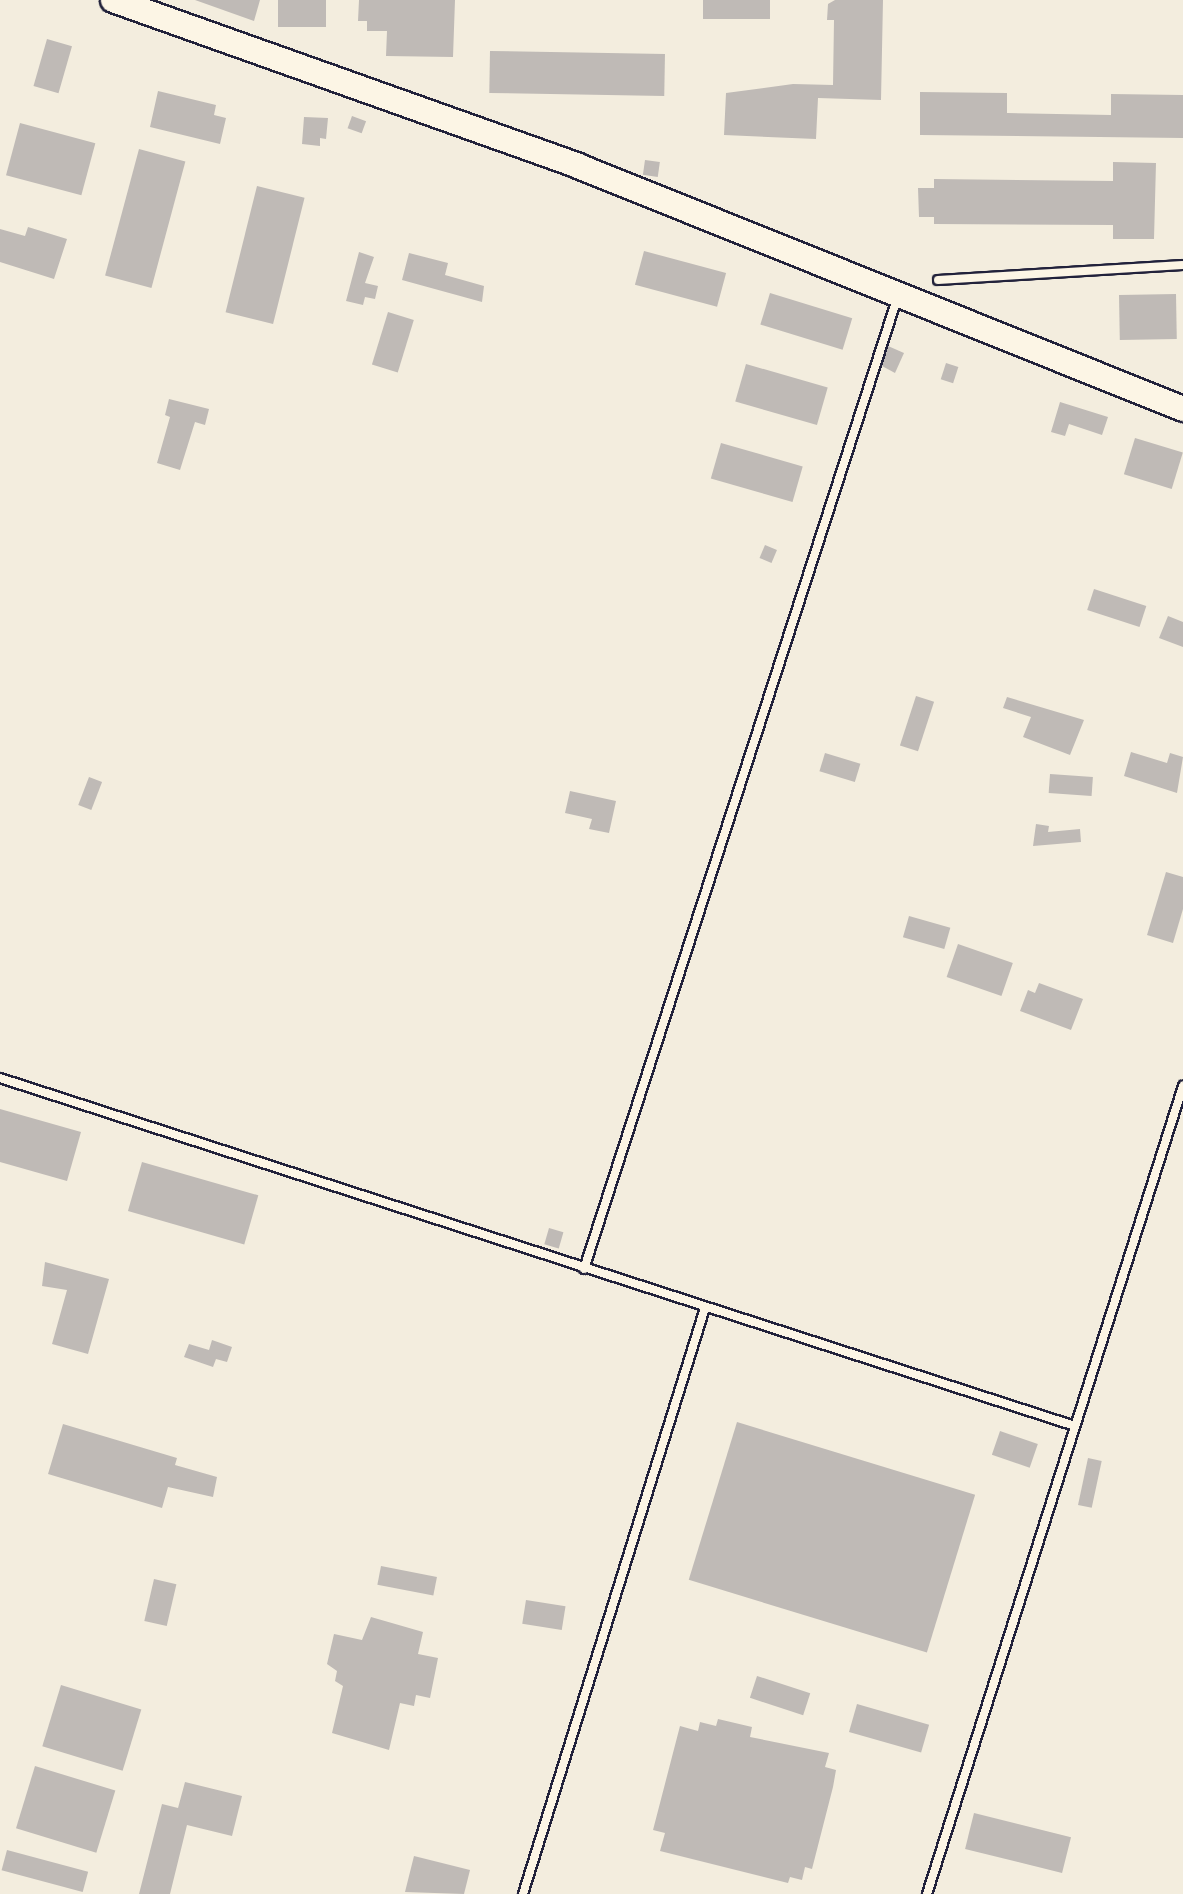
<!DOCTYPE html>
<html>
<head>
<meta charset="utf-8">
<style>
  body { margin:0 }
  #map { position:relative; width:1183px; height:1894px; overflow:hidden; background:#f3edde; font-family:Mali,sans-serif }
  div>[style] { position:absolute }
  [style*='--x'] { left:calc(var(--x)*1px); top:calc(var(--y)*1px); width:calc(var(--w)*1px); rotate:calc(var(--a)*1deg) }
  .building>* { inset:0; background:#bfbab6; transform-origin:0 0 }
  .roads { filter:drop-shadow(2px 0 #22223b) drop-shadow(-2px 0 #22223b) drop-shadow(0 2px #22223b) drop-shadow(0 -2px #22223b) }
  .service>* { height:8px; margin:-4px; padding:0 4px; transform-origin:4px; border-radius:4px; background:#fcf5e5 }
  .primary>* { height:24px; margin:-12px; padding:0 12px; transform-origin:12px; border-radius:12px; background:#fcf5e5 }
  span { translate:-50% -50%; white-space:nowrap; text-align:center; line-height:1.15; -webkit-text-stroke:6px #fcf5e5; paint-order:stroke }
</style>
</head>
<body>
<div id="map">
  <div class="building">
    <div style="clip-path:polygon(195px 0,260px 0,254px 21px)"></div>
    <div style="left:278px;top:0;width:48px;height:27px"></div>
    <div style="clip-path:polygon(359px 0,455px 0,453px 57px,386px 56px,387px 31px,367px 31px,367px 21px,358px 21px)"></div>
    <div style="left:703px;top:0;width:67px;height:19px"></div>
    <div style="clip-path:polygon(835px 0,883px 0,881px 100px,818px 98px,816px 139px,724px 135px,726px 93px,793px 84px,833px 85px,834px 20px,827px 20px,828px 4px)"></div>
    <div style="left:47px;top:39px;width:26px;height:49px;rotate:16deg"></div>
    <div style="left:490px;top:51px;width:175px;height:42px;rotate:1deg"></div>
    <div style="clip-path:polygon(158px 91px,216px 105px,214px 115px,226px 118px,220px 144px,150px 127px)"></div>
    <div style="clip-path:polygon(920px 92px,1007px 93px,1007px 113px,1111px 115px,1111px 94px,1183px 95px,1183px 138px,920px 135px)"></div>
    <div style="left:352px;top:116px;width:15px;height:13px;rotate:20deg"></div>
    <div style="clip-path:polygon(304px 117px,328px 118px,326px 139px,320px 138px,320px 146px,302px 144px)"></div>
    <div style="left:20px;top:123px;width:78px;height:54px;rotate:15deg"></div>
    <div style="left:139px;top:149px;width:48px;height:131px;rotate:15deg"></div>
    <div style="left:645px;top:160px;width:15px;height:15px;rotate:8deg"></div>
    <div style="clip-path:polygon(1113px 162px,1156px 163px,1154px 239px,1113px 239px,1113px 225px,934px 224px,934px 217px,919px 217px,918px 188px,934px 188px,934px 179px,1113px 181px)"></div>
    <div style="left:257px;top:186px;width:49px;height:130px;rotate:14deg"></div>
    <div style="clip-path:polygon(28px 227px,67px 239px,54px 279px,0 262px,0 229px,25px 236px)"></div>
    <div style="left:644px;top:251px;width:85px;height:35px;rotate:15deg"></div>
    <div style="clip-path:polygon(359px 252px,374px 257px,365px 283px,378px 286px,375px 299px,365px 297px,363px 305px,346px 301px)"></div>
    <div style="clip-path:polygon(409px 253px,448px 263px,445px 275px,484px 286px,482px 302px,402px 280px)"></div>
    <div style="left:770px;top:293px;width:86px;height:33px;rotate:17deg"></div>
    <div style="left:1176px;top:294px;width:45px;height:57px;rotate:89deg"></div>
    <div style="left:388px;top:312px;width:27px;height:55px;rotate:17deg"></div>
    <div style="clip-path:polygon(888px 346px,904px 353px,895px 373px,882px 366px)"></div>
    <div style="left:946px;top:363px;width:13px;height:17px;rotate:18deg"></div>
    <div style="left:746px;top:364px;width:85px;height:39px;rotate:16deg"></div>
    <div style="clip-path:polygon(169px 399px,209px 409px,205px 425px,195px 422px,180px 470px,157px 463px,170px 417px,165px 415px)"></div>
    <div style="clip-path:polygon(1060px 402px,1108px 417px,1102px 435px,1069px 424px,1065px 436px,1051px 432px)"></div>
    <div style="left:1135px;top:438px;width:50px;height:38px;rotate:17deg"></div>
    <div style="left:721px;top:443px;width:85px;height:37px;rotate:16deg"></div>
    <div style="left:765px;top:545px;width:13px;height:14px;rotate:23deg"></div>
    <div style="left:1094px;top:589px;width:55px;height:22px;rotate:18deg"></div>
    <div style="clip-path:polygon(1168px 616px,1183px 622px,1183px 647px,1159px 638px)"></div>
    <div style="left:916px;top:696px;width:19px;height:52px;rotate:18deg"></div>
    <div style="clip-path:polygon(1007px 697px,1084px 720px,1070px 755px,1023px 737px,1031px 717px,1003px 708px)"></div>
    <div style="clip-path:polygon(1131px 752px,1167px 763px,1170px 753px,1183px 757px,1177px 793px,1124px 776px)"></div>
    <div style="left:825px;top:753px;width:37px;height:19px;rotate:17deg"></div>
    <div style="left:1050px;top:774px;width:43px;height:19px;rotate:4deg"></div>
    <div style="left:89px;top:777px;width:14px;height:30px;rotate:21deg"></div>
    <div style="clip-path:polygon(570px 791px,616px 801px,609px 833px,589px 829px,592px 819px,565px 813px)"></div>
    <div style="clip-path:polygon(1036px 824px,1049px 826px,1048px 832px,1080px 829px,1081px 842px,1033px 846px)"></div>
    <div style="clip-path:polygon(1166px 872px,1183px 877px,1183px 909px,1173px 943px,1147px 935px)"></div>
    <div style="left:909px;top:916px;width:43px;height:22px;rotate:16deg"></div>
    <div style="left:958px;top:944px;width:58px;height:35px;rotate:19deg"></div>
    <div style="clip-path:polygon(1039px 983px,1083px 999px,1071px 1030px,1020px 1011px,1028px 990px,1035px 993px)"></div>
    <div style="clip-path:polygon(0 1109px,81px 1132px,67px 1181px,0 1162px)"></div>
    <div style="left:142px;top:1162px;width:121px;height:51px;rotate:16deg"></div>
    <div style="left:549px;top:1228px;width:15px;height:17px;rotate:16deg"></div>
    <div style="clip-path:polygon(45px 1262px,109px 1279px,88px 1354px,52px 1344px,67px 1290px,42px 1286px)"></div>
    <div style="clip-path:polygon(212px 1340px,232px 1347px,227px 1362px,216px 1359px,213px 1367px,184px 1357px,189px 1344px,209px 1350px)"></div>
    <div style="left:737px;top:1422px;width:249px;height:165px;rotate:17deg"></div>
    <div style="clip-path:polygon(63px 1424px,177px 1458px,175px 1465px,217px 1477px,213px 1497px,168px 1487px,162px 1508px,48px 1474px)"></div>
    <div style="left:1000px;top:1431px;width:40px;height:25px;rotate:19deg"></div>
    <div style="left:1088px;top:1458px;width:14px;height:48px;rotate:12deg"></div>
    <div style="left:381px;top:1566px;width:57px;height:19px;rotate:11deg"></div>
    <div style="left:154px;top:1579px;width:23px;height:43px;rotate:13deg"></div>
    <div style="left:526px;top:1600px;width:40px;height:24px;rotate:9deg"></div>
    <div style="clip-path:polygon(371px 1617px,423px 1632px,418px 1654px,438px 1658px,430px 1698px,416px 1695px,414px 1706px,400px 1703px,389px 1750px,332px 1733px,343px 1686px,335px 1681px,337px 1671px,327px 1664px,334px 1634px,362px 1640px)"></div>
    <div style="left:757px;top:1676px;width:56px;height:23px;rotate:18deg"></div>
    <div style="left:61px;top:1685px;width:84px;height:64px;rotate:17deg"></div>
    <div style="left:857px;top:1704px;width:75px;height:29px;rotate:16deg"></div>
    <div style="clip-path:polygon(718px 1719px,752px 1727px,750px 1737px,829px 1753px,825px 1767px,836px 1770px,833px 1787px,812px 1869px,805px 1867px,802px 1880px,790px 1877px,788px 1883px,660px 1851px,665px 1833px,653px 1830px,680px 1726px,698px 1731px,700px 1722px,716px 1726px)"></div>
    <div style="left:35px;top:1766px;width:84px;height:65px;rotate:17deg"></div>
    <div style="clip-path:polygon(185px 1782px,242px 1796px,232px 1836px,187px 1825px,170px 1894px,139px 1894px,162px 1804px,178px 1808px)"></div>
    <div style="left:974px;top:1813px;width:100px;height:37px;rotate:14deg"></div>
    <div style="left:7px;top:1850px;width:84px;height:21px;rotate:15deg"></div>
    <div style="clip-path:polygon(414px 1856px,470px 1870px,464px 1894px,405px 1892px)"></div>
  </div>
  <div class="roads">
    <div class="service">
      <div style="--x:938;--y:280;--w:245;--a:-3.5"></div>
      <div style="--x:0;--y:1078;--w:1130;--a:17.94"></div>
      <div style="--x:584;--y:1269;--w:1019;--a:-72.12"></div>
      <div style="--x:523;--y:1894;--w:614;--a:-72.75"></div>
      <div style="--x:927;--y:1894;--w:848;--a:-72.42"></div>
    </div>
    <div class="primary">
      <div style="--x:113;--y:0;--w:494;--a:19.6"></div>
      <div style="--x:578;--y:166;--w:652;--a:21.88"></div>
    </div>
  </div>
</div>
</body>
</html>
